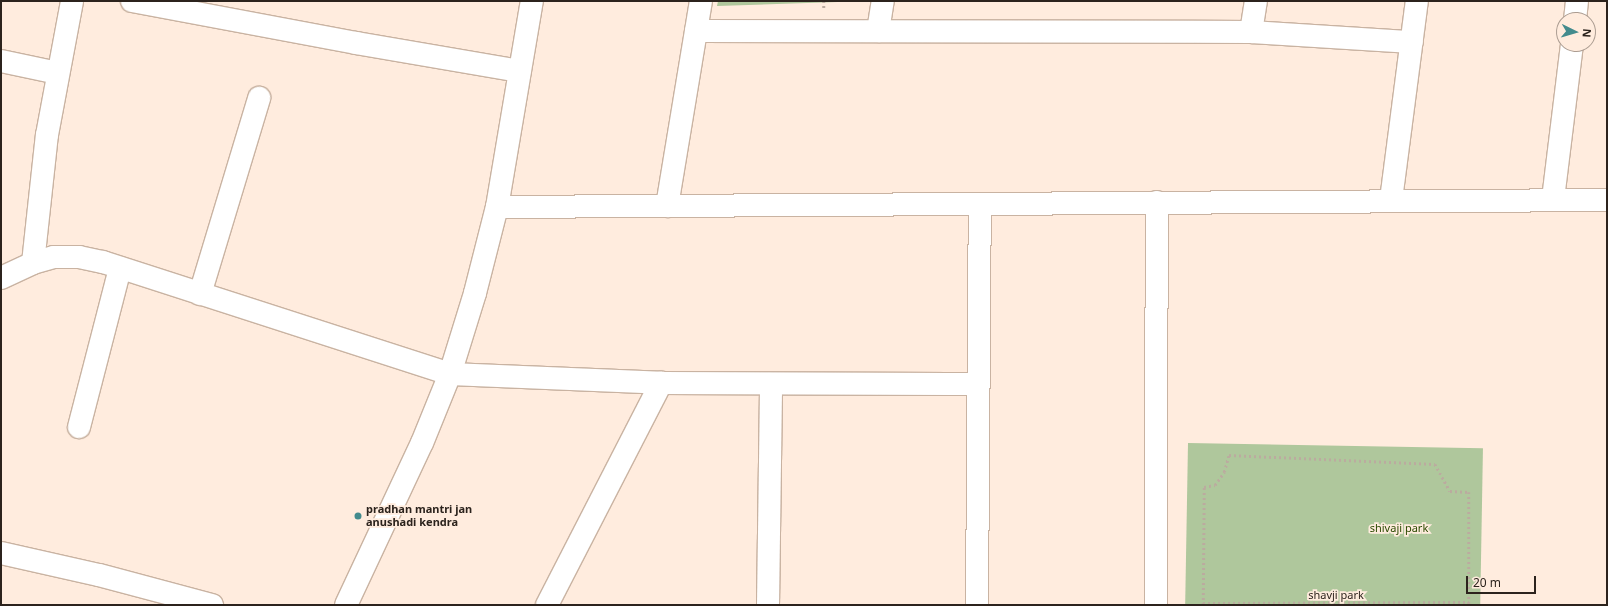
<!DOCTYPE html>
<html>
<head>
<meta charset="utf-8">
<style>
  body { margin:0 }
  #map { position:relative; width:1608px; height:606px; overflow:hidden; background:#ffecde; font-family:"Noto Sans",sans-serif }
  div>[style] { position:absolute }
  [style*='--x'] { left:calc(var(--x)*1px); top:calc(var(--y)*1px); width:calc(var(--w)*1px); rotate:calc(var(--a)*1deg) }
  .green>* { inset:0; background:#afc79c; transform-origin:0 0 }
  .path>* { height:2.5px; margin-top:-1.25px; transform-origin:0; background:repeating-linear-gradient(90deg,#bbab9f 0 2px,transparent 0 5px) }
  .roads { filter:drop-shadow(1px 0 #c9b3a2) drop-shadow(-1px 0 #c9b3a2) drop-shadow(0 1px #c9b3a2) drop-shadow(0 -1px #c9b3a2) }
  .minor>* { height:22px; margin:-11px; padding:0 11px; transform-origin:11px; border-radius:11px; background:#fff }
  .dots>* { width:11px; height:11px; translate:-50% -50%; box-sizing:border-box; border:2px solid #ffecde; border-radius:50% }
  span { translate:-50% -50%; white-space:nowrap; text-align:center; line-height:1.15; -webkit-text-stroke:3.5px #ffecde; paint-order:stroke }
  .poi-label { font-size:11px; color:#2c231d; font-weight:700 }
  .left { translate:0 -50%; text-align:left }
  .park-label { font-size:11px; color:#2b4a01 }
  .street-label { font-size:11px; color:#2c231d }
  .frame { position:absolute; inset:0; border:2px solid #2c231d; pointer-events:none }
  .north { position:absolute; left:1556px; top:12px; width:40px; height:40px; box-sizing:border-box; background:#ffecde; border:1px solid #ab9c91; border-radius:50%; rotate:95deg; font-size:11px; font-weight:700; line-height:16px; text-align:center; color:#2c231d }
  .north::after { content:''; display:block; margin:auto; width:14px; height:18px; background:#438b8d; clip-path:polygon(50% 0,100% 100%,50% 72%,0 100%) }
  .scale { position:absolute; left:1466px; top:576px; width:70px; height:18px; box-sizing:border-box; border:2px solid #2c231d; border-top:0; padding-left:5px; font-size:12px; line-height:14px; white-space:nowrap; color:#2c231d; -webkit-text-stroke:3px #ffecde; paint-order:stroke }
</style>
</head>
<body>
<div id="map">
  <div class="green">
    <div style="clip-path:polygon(718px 1px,868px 1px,717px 6px)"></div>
    <div style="left:1188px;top:443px;width:295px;height:162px;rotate:1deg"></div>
  </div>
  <div class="path">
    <div style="--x:824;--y:1;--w:7;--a:90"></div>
    <div style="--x:1203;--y:603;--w:266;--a:-0.2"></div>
    <div style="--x:1203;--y:605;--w:118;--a:-89.5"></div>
    <div style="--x:1204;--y:487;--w:11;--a:-10"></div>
    <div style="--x:1215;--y:485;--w:16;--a:-55"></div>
    <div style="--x:1224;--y:472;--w:18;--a:-74"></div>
    <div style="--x:1229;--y:455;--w:206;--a:2.5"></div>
    <div style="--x:1435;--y:464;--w:31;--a:61"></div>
    <div style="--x:1450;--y:491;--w:19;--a:3"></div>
    <div style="--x:1469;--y:492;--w:113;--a:90"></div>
  </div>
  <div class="roads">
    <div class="minor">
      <div style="--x:132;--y:1;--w:228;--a:10.6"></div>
      <div style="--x:356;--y:43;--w:166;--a:9.7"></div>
      <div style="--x:1575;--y:20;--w:19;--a:-84"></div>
      <div style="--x:696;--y:31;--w:555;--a:0.1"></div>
      <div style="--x:1251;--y:32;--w:161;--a:3.6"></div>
      <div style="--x:878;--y:31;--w:30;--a:-81"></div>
      <div style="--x:1251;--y:32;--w:31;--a:-81"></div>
      <div style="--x:1;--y:61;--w:58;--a:11.9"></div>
      <div style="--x:1553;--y:199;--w:156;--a:-83"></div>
      <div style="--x:1391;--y:200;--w:201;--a:-82.6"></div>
      <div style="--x:667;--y:206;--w:208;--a:-80.6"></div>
      <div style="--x:497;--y:207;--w:1110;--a:-0.36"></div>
      <div style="--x:33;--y:263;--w:129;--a:-83.8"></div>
      <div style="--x:47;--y:135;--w:136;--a:-79.4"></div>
      <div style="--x:1;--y:278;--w:35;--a:-25"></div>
      <div style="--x:33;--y:263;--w:22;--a:-16"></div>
      <div style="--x:54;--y:257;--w:25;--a:0"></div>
      <div style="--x:79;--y:257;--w:25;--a:12"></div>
      <div style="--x:103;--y:262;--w:365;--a:17.9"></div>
      <div style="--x:450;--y:374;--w:211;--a:2.4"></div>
      <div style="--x:661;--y:383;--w:317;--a:0.2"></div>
      <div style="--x:200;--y:294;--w:205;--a:-73.2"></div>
      <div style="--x:79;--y:427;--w:164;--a:-75.5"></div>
      <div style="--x:1;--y:553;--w:100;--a:12.7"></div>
      <div style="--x:99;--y:575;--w:117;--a:14.9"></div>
      <div style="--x:346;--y:605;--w:179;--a:-64.9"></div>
      <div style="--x:422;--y:443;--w:74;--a:-67.9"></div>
      <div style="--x:450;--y:374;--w:85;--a:-72.8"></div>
      <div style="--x:475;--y:293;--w:89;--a:-75.7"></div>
      <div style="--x:497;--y:207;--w:209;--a:-80.4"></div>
      <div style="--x:547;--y:605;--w:250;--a:-62.8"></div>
      <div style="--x:768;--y:605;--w:221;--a:-89.2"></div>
      <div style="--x:977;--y:605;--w:401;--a:-89.6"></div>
      <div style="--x:1156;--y:605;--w:403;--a:-89.9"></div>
    </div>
  </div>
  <div class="dots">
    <div style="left:358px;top:516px;background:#438b8d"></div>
  </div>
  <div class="poi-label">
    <span class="left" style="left:366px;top:516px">pradhan mantri jan<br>anushadi kendra</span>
  </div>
  <div class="park-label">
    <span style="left:1399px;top:528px">shivaji park</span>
  </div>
  <div class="street-label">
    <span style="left:1336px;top:595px">shavji park</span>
  </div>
  <div class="frame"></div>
  <div class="north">N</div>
  <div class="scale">20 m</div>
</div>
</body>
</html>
